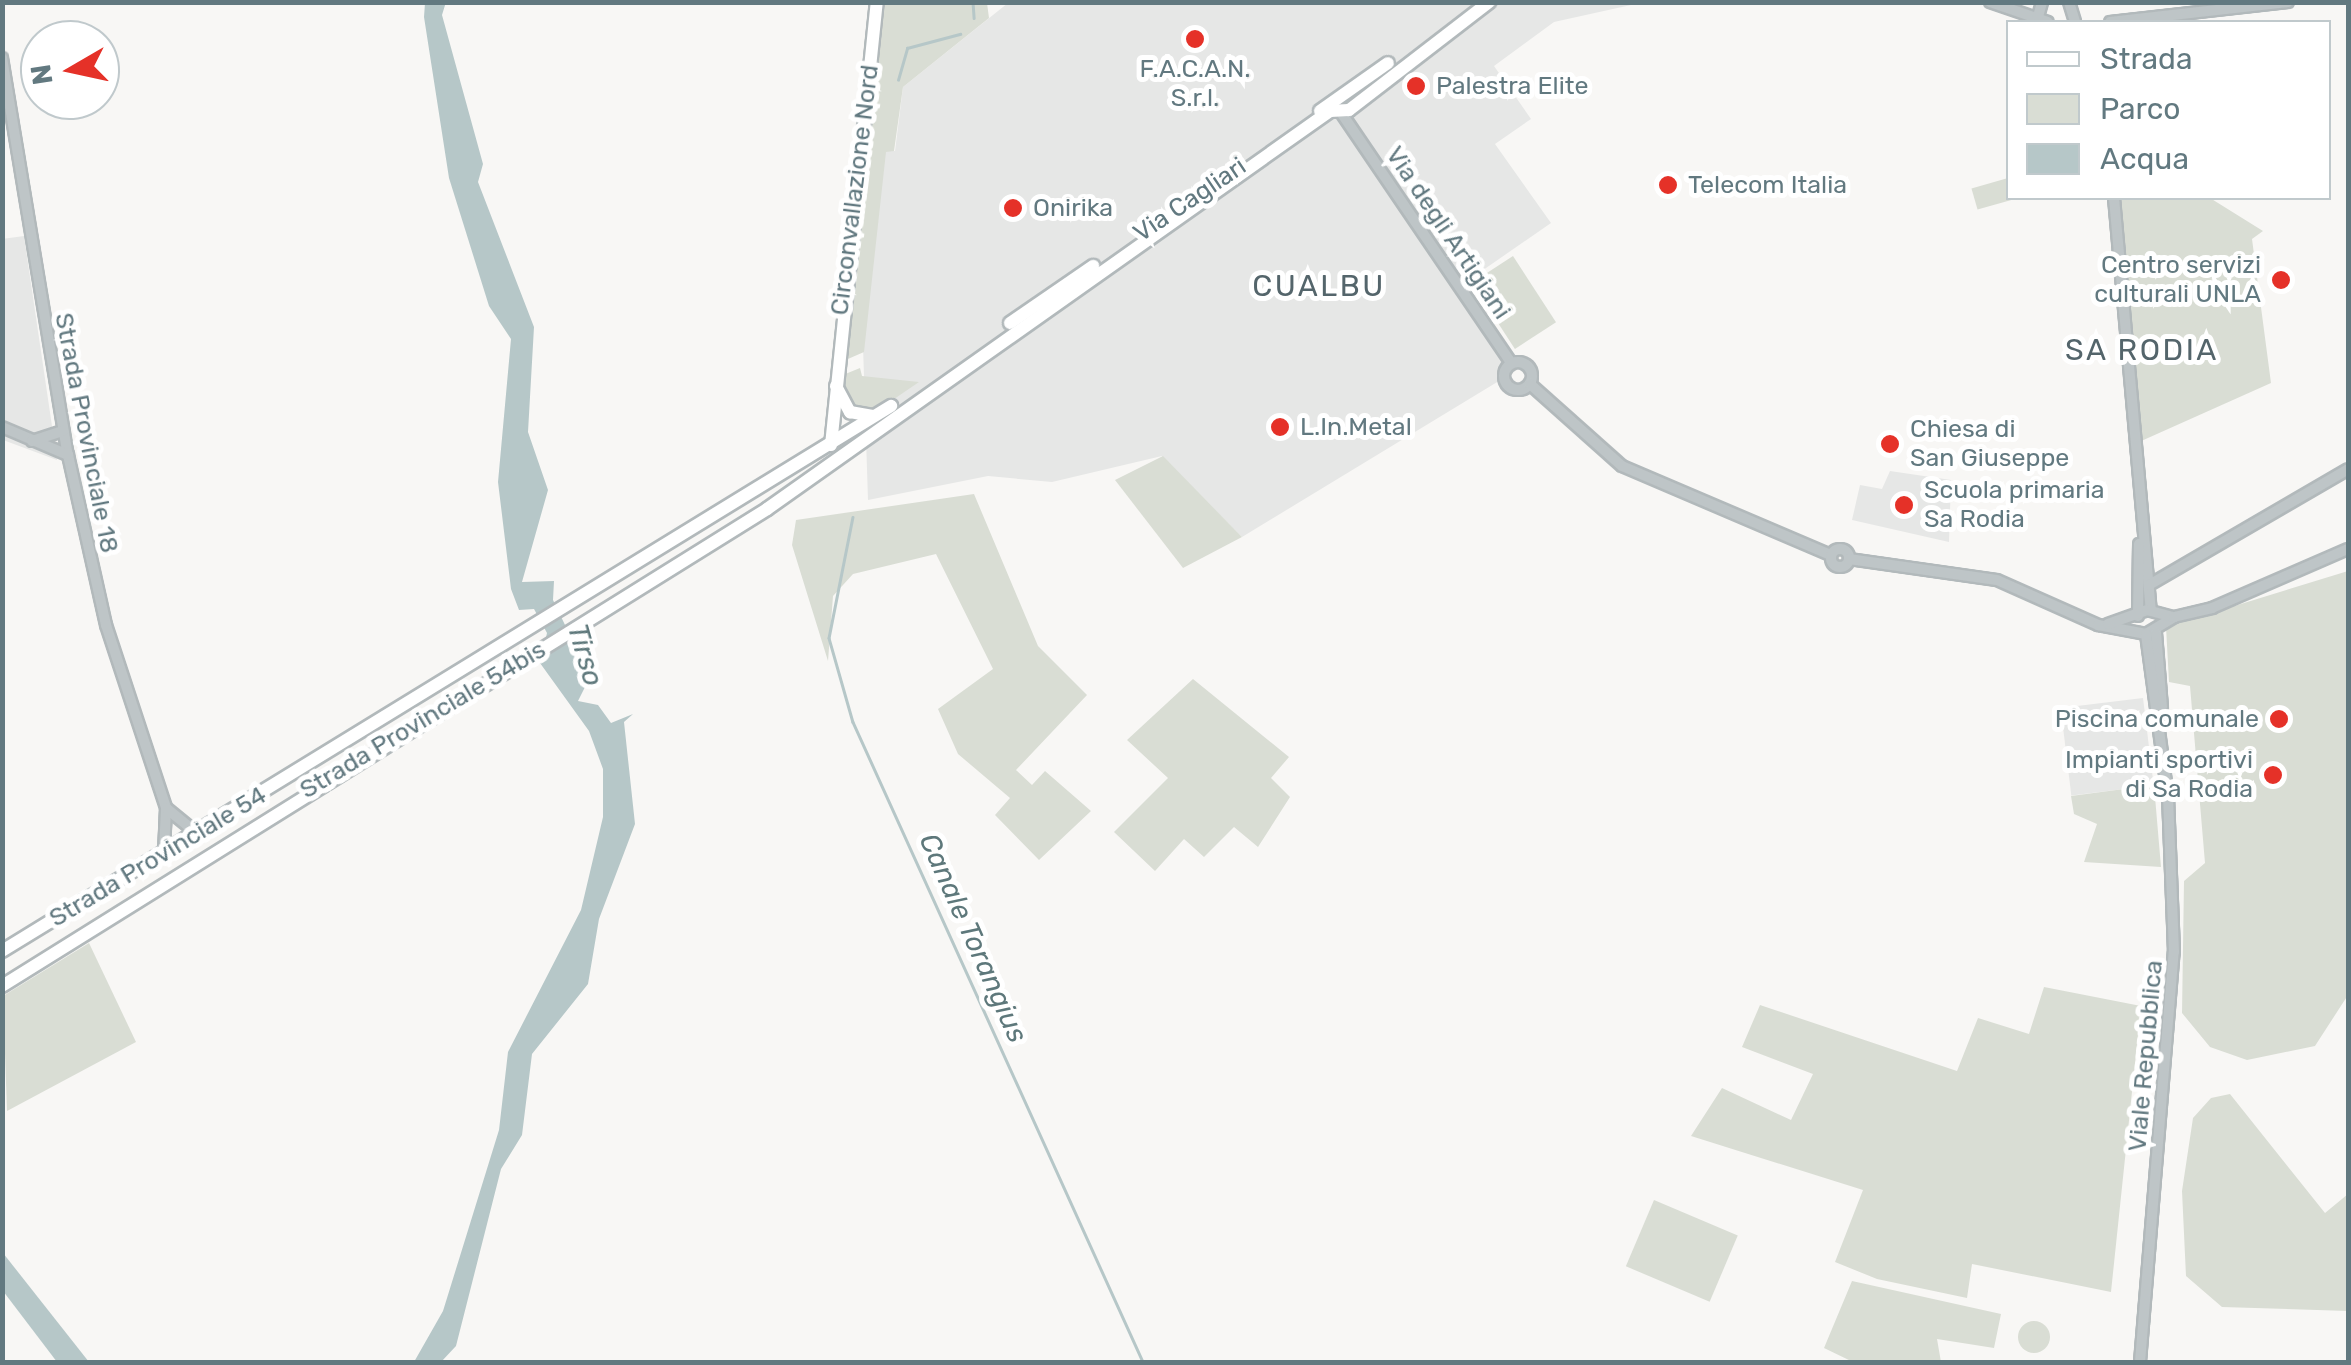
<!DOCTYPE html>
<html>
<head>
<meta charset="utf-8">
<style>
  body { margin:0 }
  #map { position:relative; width:2351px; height:1365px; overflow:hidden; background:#f8f7f5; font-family:Rubik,sans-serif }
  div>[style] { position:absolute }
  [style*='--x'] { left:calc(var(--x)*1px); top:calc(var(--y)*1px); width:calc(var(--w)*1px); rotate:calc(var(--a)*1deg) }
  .built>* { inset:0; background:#e6e7e6; transform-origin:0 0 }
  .green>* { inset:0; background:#d9ddd4; transform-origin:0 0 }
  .round { border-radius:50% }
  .water>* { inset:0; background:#b6c7c8 }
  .stream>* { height:2.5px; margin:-1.25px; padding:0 1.25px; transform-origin:1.25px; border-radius:1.25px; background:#b6c7c8 }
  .roads { filter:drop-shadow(2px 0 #b2b9bb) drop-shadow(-2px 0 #b2b9bb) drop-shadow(0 2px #b2b9bb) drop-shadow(0 -2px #b2b9bb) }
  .minor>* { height:10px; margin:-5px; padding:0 5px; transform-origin:5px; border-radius:5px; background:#bec5c7 }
  .minor>.ring { margin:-5px; padding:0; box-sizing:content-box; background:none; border:10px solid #bec5c7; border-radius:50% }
  .major>* { height:12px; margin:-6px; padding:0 6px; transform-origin:6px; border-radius:6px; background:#fff }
  .dots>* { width:28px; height:28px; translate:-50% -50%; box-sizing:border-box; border:5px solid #fff; border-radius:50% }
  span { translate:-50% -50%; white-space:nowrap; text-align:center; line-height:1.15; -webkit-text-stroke:10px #fff; paint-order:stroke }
  .poi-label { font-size:25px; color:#627980 }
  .left { translate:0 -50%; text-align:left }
  .right { translate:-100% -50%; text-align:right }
  .street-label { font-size:25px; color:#627980 }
  .water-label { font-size:28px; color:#5e787b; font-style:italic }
  .quarter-label { font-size:30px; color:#54656b; letter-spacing:2.5px }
  .frame { position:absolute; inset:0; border:5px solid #627980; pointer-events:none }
  .legend { position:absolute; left:2006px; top:20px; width:325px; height:180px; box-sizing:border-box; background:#fff; border:2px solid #c0c9cc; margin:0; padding:12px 18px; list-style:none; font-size:30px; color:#627980 }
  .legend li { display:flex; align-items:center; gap:20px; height:50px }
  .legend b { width:50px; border:2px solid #c0c9cc }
  .north { position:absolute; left:20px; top:20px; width:100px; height:100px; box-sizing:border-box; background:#fff; border:2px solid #c0c9cc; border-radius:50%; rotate:261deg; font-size:28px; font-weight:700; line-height:40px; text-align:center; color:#627980 }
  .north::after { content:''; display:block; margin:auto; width:35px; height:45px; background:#e53128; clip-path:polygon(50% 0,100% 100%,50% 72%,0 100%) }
</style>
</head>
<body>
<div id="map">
  <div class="built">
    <div style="clip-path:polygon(1008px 3px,1640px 3px,1554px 22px,1494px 66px,1531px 119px,1495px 144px,1551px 223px,1460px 286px,1517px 370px,1242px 537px,1162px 456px,1052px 482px,988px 476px,868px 500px,862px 315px,883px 151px,895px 151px,903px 87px)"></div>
    <div style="clip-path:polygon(24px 236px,57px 460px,3px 440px,2px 239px)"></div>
    <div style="clip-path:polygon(1890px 471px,1951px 480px,1949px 542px,1852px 520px,1860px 485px,1882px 489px)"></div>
    <div style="left:2143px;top:698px;width:88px;height:83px;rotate:83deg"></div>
  </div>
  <div class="green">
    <div style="clip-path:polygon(882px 3px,987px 3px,989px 18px,903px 87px,894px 151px,886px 152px,864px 352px,841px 362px)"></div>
    <div style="left:2008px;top:178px;width:22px;height:38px;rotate:74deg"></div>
    <div style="clip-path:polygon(2119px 198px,2210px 198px,2263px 231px,2252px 239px,2271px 383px,2139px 442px)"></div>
    <div style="left:1513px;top:256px;width:79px;height:49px;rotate:57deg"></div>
    <div style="clip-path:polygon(860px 368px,862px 376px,919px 382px,875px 412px,853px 410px,838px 377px)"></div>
    <div style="clip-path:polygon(1163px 456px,1242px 537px,1183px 568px,1115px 480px)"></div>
    <div style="clip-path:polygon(974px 494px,1038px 646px,1087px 695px,1016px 770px,1032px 785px,1045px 771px,1091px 811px,1039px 860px,995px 815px,1010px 798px,958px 754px,938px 709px,993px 669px,936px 554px,853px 574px,833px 596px,828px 661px,792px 545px,796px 520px)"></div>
    <div style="clip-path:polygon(2348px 571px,2348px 995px,2315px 1046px,2247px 1060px,2210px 1047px,2182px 1013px,2184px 881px,2205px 863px,2190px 686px,2169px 682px,2166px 627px)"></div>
    <div style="clip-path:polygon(1193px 679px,1289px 757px,1271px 778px,1290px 797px,1258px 847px,1234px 827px,1204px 857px,1184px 839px,1155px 871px,1114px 832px,1168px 778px,1127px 740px)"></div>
    <div style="clip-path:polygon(2154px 785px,2161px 867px,2084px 862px,2097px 824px,2074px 814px,2071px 796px)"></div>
    <div style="clip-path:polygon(89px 943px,136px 1042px,7px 1111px,3px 996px)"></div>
    <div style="clip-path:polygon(2044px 987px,2141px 1006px,2111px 1292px,1972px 1264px,1967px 1298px,1877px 1279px,1835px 1262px,1863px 1190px,1691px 1136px,1722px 1088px,1791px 1120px,1813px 1074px,1742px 1047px,1760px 1005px,1957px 1071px,1978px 1018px,2029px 1034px)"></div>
    <div style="clip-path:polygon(2230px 1094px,2325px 1213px,2348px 1194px,2348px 1311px,2222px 1307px,2186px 1276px,2182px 1191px,2193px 1118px,2211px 1098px)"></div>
    <div style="left:1654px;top:1200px;width:91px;height:72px;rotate:23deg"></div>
    <div style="clip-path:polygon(1852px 1281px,2001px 1314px,1994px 1348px,1937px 1339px,1941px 1362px,1853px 1362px,1824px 1348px)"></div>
    <div class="round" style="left:2018px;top:1321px;width:32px;height:32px"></div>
  </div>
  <div class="water">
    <div style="clip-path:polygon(446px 2px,442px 15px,483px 164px,478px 182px,534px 327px,528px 432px,548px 490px,522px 582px,554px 581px,553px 600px,590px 677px,578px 701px,598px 705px,611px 723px,633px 714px,624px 722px,635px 824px,599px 919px,588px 984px,532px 1054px,522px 1135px,501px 1169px,456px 1346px,441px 1362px,414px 1362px,443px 1311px,499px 1130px,508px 1052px,581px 910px,603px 817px,603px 769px,589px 731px,540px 663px,547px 633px,534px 609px,519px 610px,511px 589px,498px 482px,511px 339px,489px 306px,449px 178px,424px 17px,425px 3px)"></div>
    <div style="clip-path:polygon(3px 1253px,89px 1362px,57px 1362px,3px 1291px)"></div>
  </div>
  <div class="stream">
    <div style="--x:973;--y:2;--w:16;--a:86"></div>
    <div style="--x:898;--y:80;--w:33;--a:-74"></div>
    <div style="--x:907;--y:48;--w:55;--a:-14.8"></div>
    <div style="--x:853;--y:517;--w:123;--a:101.2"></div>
    <div style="--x:829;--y:638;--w:87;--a:74.1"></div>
    <div style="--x:853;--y:722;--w:703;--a:65.62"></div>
  </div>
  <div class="roads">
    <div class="minor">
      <div style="--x:1990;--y:2;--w:61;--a:19"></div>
      <div style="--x:2069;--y:2;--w:21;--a:73"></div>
      <div style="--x:2037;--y:20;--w:19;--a:-74"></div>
      <div style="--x:2110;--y:22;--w:179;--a:-6.4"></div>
      <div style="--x:2;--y:58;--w:402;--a:80.6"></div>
      <div style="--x:68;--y:455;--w:174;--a:77.4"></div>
      <div style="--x:106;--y:625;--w:193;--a:71.8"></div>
      <div style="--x:166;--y:808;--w:44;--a:92.6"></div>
      <div style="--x:1340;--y:111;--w:305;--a:55.8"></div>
      <div style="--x:2114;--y:198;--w:414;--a:84.9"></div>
      <div class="ring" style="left:1504px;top:362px;width:18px;height:18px"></div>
      <div style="--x:1530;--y:384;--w:123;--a:41.7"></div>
      <div style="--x:1622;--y:466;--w:227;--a:23.1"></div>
      <div style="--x:2;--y:427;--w:72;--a:23"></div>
      <div style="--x:32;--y:441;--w:33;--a:-18"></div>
      <div class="ring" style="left:1831px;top:549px;width:8px;height:8px"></div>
      <div style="--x:1849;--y:559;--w:149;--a:8.1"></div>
      <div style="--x:1997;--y:580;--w:111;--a:24"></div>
      <div style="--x:2098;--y:625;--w:49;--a:10.6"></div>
      <div style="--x:2146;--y:634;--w:33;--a:-31"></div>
      <div style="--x:2149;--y:585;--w:230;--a:-30.2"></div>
      <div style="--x:2138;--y:616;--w:72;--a:-89.2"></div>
      <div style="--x:2108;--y:624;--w:41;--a:-19.7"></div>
      <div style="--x:2147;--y:610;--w:28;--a:15"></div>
      <div style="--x:2174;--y:617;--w:39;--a:-13"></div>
      <div style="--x:2212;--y:608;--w:148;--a:-23.5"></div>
      <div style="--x:2156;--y:633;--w:74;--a:85.4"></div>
      <div style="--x:166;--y:808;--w:33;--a:39"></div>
      <div style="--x:2140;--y:1362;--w:411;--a:-85.3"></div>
      <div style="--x:2174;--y:952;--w:155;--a:-92.2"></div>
      <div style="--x:2168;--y:797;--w:164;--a:-97.7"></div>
    </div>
    <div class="major">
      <div style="--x:1320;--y:111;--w:83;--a:-35.2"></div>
      <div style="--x:1010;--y:323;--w:101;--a:-34.5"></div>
      <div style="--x:836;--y:386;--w:30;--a:62"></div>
      <div style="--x:850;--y:412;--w:23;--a:10"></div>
      <div style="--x:831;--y:445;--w:445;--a:-84.1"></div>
      <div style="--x:2;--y:951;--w:1043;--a:-31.51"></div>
      <div style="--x:2;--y:986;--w:902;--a:-31.94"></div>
      <div style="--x:767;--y:509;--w:689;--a:-35.26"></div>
      <div style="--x:1330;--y:111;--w:19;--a:-3"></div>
      <div style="--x:1349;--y:110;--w:177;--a:-37.6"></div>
    </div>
  </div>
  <div class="dots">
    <div style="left:1195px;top:39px;background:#e53128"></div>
    <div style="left:1416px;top:86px;background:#e53128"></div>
    <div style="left:1668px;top:185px;background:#e53128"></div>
    <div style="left:1013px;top:208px;background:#e53128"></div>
    <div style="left:2281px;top:280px;background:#e53128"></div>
    <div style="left:1280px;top:427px;background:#e53128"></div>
    <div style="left:1890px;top:444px;background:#e53128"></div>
    <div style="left:1904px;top:505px;background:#e53128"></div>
    <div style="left:2279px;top:719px;background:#e53128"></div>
    <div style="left:2273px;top:775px;background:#e53128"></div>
  </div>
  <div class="poi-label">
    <span style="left:1195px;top:84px">F.A.C.A.N.<br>S.r.l.</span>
    <span class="left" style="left:1436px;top:86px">Palestra Elite</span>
    <span class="left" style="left:1688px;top:185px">Telecom Italia</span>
    <span class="left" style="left:1033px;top:208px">Onirika</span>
    <span class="right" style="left:2261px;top:280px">Centro servizi<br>culturali UNLA</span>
    <span class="left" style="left:1300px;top:427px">L.In.Metal</span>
    <span class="left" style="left:1910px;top:444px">Chiesa di<br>San Giuseppe</span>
    <span class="left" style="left:1924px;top:505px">Scuola primaria<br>Sa Rodia</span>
    <span class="right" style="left:2259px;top:719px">Piscina comunale</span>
    <span class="right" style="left:2253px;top:775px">Impianti sportivi<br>di Sa Rodia</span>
  </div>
  <div class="street-label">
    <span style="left:855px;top:190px;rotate:-83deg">Circonvallazione Nord</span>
    <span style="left:1190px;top:200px;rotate:-34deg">Via Cagliari</span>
    <span style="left:1448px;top:233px;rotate:56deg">Via degli Artigiani</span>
    <span style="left:86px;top:433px;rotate:79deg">Strada Provinciale 18</span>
    <span style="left:423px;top:720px;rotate:-31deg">Strada Provinciale 54bis</span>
    <span style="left:158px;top:857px;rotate:-31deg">Strada Provinciale 54</span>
    <span style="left:2146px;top:1056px;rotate:-85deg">Viale Repubblica</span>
  </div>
  <div class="water-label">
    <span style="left:585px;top:655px;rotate:74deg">Tirso</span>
    <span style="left:973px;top:938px;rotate:66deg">Canale Torangius</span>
  </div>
  <div class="quarter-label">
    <span style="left:1319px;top:286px">CUALBU</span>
    <span style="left:2142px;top:350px">SA RODIA</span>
  </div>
  <div class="frame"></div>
  <ul class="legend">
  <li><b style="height:12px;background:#fff"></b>Strada</li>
  <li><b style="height:28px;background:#d9ddd4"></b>Parco</li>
  <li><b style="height:28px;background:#b6c7c8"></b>Acqua</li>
  </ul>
  <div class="north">N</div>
</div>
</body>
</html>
